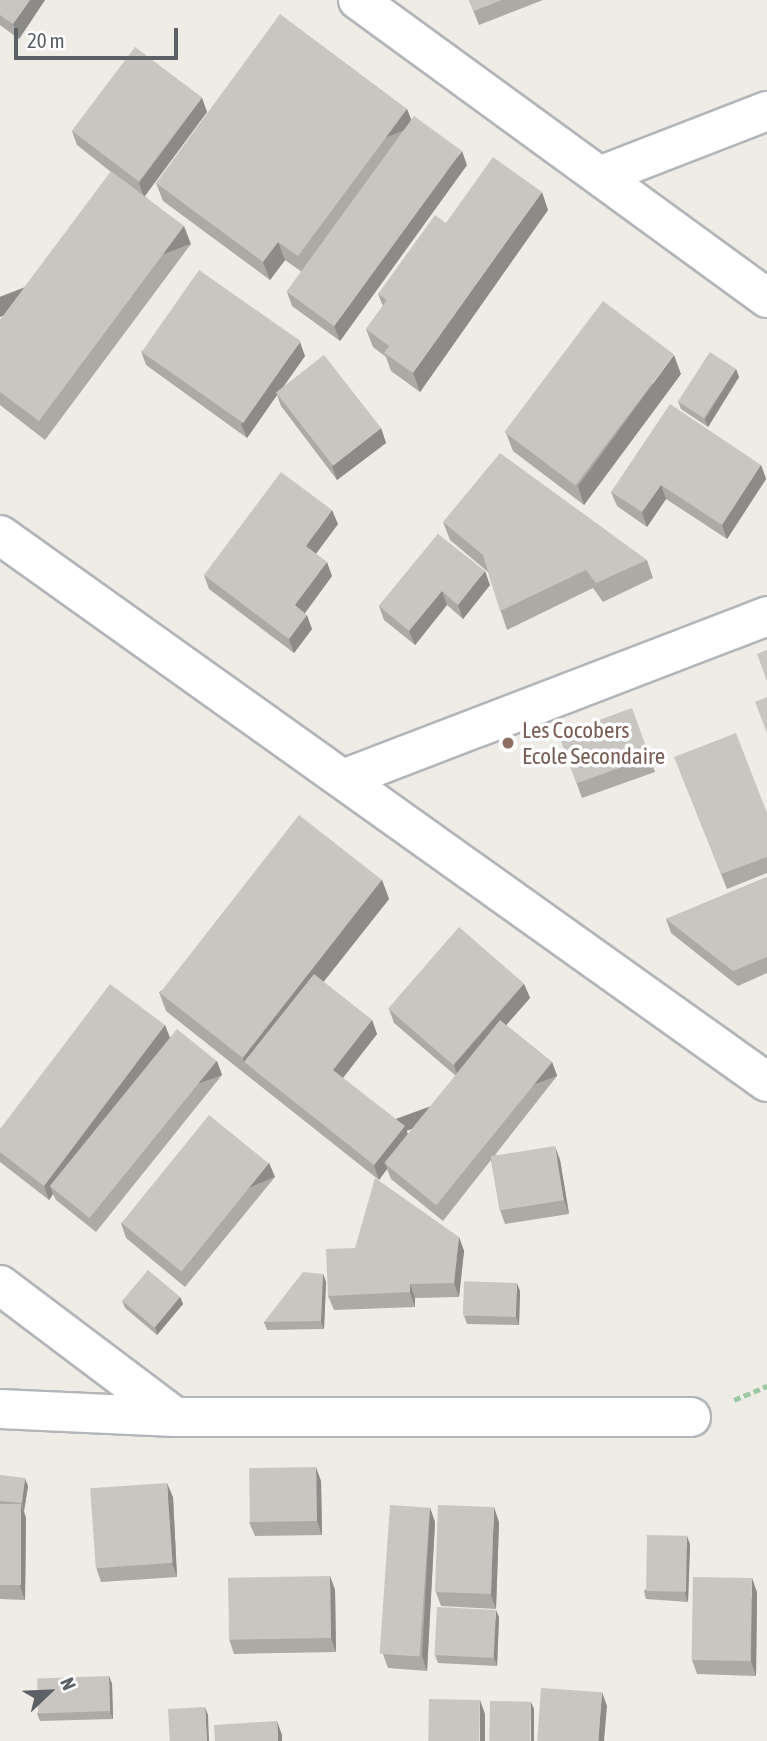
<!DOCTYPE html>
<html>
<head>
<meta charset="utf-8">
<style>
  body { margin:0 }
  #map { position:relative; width:767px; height:1741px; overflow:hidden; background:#efebe5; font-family:"Asap Condensed",sans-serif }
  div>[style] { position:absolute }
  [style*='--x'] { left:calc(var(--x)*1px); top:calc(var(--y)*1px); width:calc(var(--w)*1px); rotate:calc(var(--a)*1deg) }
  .path>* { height:4.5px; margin-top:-2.25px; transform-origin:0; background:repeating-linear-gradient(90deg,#9cc9a4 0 7px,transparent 0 10.5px) }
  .roads { filter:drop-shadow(2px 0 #b2b6b9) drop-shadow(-2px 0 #b2b6b9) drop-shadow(0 2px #b2b6b9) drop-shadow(0 -2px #b2b6b9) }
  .street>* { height:38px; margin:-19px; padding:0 19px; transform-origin:19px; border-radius:19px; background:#fff }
  .wall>* { inset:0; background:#adaaa6 }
  .shaded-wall>* { inset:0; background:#8d8b87; transform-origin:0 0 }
  .building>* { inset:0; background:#c9c6c1; transform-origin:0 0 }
  .dots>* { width:19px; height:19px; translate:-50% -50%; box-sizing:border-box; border:4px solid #fff; border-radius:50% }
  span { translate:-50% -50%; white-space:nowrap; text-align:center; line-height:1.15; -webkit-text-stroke:7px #fff; paint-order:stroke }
  .education-label { font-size:23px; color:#785e54 }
  .left { translate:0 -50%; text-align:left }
  .north { position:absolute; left:14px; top:1657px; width:70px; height:70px; -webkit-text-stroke:5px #fff; paint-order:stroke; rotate:67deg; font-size:19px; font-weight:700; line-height:28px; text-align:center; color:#5c6165 }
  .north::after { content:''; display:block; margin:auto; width:24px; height:32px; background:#5c6165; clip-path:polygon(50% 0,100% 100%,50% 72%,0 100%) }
  .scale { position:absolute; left:14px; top:28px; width:164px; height:32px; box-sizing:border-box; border:4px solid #5c6165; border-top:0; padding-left:9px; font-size:21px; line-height:24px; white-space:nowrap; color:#5c6165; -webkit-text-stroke:5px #fff; paint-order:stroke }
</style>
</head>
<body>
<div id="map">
  <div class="path">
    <div style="--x:734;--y:1400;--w:36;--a:-23"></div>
  </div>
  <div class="roads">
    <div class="street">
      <div style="--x:358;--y:0;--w:506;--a:36.08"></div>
      <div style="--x:602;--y:175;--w:177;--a:-21.2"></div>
      <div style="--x:0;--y:535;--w:942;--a:35.5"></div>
      <div style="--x:343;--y:779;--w:454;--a:-21"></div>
      <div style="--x:0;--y:1285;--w:219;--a:37"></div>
      <div style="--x:0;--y:1409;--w:175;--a:2.6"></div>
      <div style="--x:175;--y:1417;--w:516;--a:0"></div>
    </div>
  </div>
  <div class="wall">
    <div style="clip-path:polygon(0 0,45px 0,19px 39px,0 25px)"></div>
    <div style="clip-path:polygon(469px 0,543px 0,479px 25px)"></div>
    <div style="clip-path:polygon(202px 98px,207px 112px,145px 196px,191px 244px,45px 440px,0 405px,0 320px,111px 172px,77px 145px,72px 131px)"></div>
    <div style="clip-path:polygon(407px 109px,411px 119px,467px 165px,340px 341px,292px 306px,287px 292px,302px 272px,285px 260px,270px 280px,163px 201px,156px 183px)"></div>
    <div style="clip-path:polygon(548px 210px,420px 392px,391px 371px,386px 357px,373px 347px,366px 329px,383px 306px,378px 294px,446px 223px)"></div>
    <div style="clip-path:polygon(141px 351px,305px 356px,284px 386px,381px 428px,386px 443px,337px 480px,281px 406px,277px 395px,247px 438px,146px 365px)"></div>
    <div style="clip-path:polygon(736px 369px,739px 377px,708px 427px,681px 409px,678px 401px)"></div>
    <div style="clip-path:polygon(681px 374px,584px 505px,513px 451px,506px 433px)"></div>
    <div style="clip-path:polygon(761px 465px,766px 479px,727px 539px,666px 499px,647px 527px,617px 506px,611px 492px)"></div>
    <div style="clip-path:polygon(443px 522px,647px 560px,653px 578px,603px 602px,593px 588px,507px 630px,488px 572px,450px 540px)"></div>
    <div style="clip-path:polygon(338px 524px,316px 554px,332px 576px,304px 613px,312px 629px,294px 653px,209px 589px,204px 575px)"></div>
    <div style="clip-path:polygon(438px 534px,490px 585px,463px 619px,447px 605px,415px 645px,384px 620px,379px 606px)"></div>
    <div style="clip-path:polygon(559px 735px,650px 757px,655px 772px,582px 798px)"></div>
    <div style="clip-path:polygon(680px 771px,767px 813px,767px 873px,727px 889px)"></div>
    <div style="clip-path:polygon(767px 877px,767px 973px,738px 986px,671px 933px,666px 919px)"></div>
    <div style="clip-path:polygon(382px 880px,389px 899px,323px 982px,372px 1020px,377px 1034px,343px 1078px,408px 1136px,456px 1076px,394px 1023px,389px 1009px,524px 984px,530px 998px,506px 1025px,552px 1062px,557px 1076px,495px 1155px,560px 1160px,569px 1214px,505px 1224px,500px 1210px,491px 1160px,443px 1221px,391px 1179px,387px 1169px,379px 1180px,166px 1011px,159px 992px)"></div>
    <div style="clip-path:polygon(165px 1025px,170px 1037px,222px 1075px,96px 1232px,56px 1200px,53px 1194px,49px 1200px,0 1162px,0 1129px)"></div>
    <div style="clip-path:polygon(269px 1163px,275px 1177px,185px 1287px,126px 1238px,121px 1223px)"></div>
    <div style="clip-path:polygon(459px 1237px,464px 1251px,459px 1297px,415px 1298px,415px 1307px,334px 1310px,328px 1296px,355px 1248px)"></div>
    <div style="clip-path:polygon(323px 1274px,326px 1282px,324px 1329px,267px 1330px,264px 1322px)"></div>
    <div style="clip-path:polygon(520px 1291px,519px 1325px,467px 1324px,464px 1316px)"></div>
    <div style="clip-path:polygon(180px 1297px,183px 1304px,157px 1335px,125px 1308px,122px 1300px)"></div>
    <div style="clip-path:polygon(0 1475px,28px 1486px,24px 1511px,26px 1518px,25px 1600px,0 1599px)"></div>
    <div style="clip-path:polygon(321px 1481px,322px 1535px,255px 1536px,249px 1522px)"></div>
    <div style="clip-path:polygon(173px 1497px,177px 1577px,101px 1582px,96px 1567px)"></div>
    <div style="clip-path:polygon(430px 1508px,435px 1522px,427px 1671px,388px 1668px,383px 1654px)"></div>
    <div style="clip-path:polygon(499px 1522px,496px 1609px,441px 1606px,436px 1592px)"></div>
    <div style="clip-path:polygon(690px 1544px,688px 1602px,646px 1599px,644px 1591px)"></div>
    <div style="clip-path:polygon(330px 1576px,335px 1590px,336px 1652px,234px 1654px,229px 1639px)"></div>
    <div style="clip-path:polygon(757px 1592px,756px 1676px,697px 1674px,692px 1660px)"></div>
    <div style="clip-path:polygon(499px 1617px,497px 1666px,438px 1663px,435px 1655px)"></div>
    <div style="clip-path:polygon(109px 1676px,112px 1684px,113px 1719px,40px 1721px,37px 1713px)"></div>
  </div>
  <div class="shaded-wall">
    <div style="clip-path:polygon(30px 0,45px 0,19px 39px,13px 24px)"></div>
    <div style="clip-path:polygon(202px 98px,207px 112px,144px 197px,139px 183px)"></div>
    <div style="left:407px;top:109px;width:19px;height:183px;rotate:69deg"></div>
    <div style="clip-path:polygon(462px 151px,467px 165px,340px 341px,334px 326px)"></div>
    <div style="clip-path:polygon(542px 192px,548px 210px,420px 392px,413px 373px)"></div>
    <div style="left:184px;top:226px;width:19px;height:243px;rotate:69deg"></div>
    <div style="clip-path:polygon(278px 242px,285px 260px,270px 280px,263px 262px)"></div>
    <div style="clip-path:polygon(300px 342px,305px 356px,278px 394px,276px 392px,277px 395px,247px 438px,241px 424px)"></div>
    <div style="clip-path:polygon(674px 355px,681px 374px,584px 505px,578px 486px)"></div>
    <div style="clip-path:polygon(736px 369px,739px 377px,708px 427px,705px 419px)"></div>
    <div style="clip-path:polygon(381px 428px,386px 443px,337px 480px,332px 466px)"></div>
    <div style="clip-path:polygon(761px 465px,766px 479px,727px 539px,722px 525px)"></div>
    <div style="clip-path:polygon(661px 485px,666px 499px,647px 527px,642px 512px)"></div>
    <div style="clip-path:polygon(332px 510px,338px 524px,311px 560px,306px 546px)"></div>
    <div style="clip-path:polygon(327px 562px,332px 576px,300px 620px,295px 605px)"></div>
    <div style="clip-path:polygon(485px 571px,490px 585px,463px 619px,458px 605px)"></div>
    <div style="clip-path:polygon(442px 591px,447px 605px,415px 645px,409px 631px)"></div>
    <div style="clip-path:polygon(307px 615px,312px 629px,294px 653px,289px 639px)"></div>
    <div style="clip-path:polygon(382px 880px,389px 899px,254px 1070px,244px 1062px,243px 1058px)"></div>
    <div style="clip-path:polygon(524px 984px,530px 998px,459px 1079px,454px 1065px)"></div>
    <div style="clip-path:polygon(372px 1020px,377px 1034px,338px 1084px,333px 1070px)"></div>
    <div style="clip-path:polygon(165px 1025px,170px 1039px,50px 1186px,53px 1194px,49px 1200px,44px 1186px)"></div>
    <div style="left:217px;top:1061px;width:15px;height:201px;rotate:70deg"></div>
    <div style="left:552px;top:1062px;width:15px;height:184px;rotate:70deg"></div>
    <div style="clip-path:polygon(405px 1126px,410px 1140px,386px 1164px,387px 1169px,379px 1180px,374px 1165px)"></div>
    <div style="clip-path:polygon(555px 1146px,560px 1160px,569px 1214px,564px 1200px)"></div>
    <div style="left:269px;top:1163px;width:15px;height:141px;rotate:67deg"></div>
    <div style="clip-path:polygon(459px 1237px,464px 1251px,459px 1297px,454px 1283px)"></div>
    <div style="clip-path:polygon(323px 1274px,326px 1282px,324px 1329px,321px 1321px)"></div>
    <div style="clip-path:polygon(517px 1283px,520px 1291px,519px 1325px,516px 1317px)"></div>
    <div style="clip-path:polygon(410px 1284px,415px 1298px,415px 1307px,410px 1292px)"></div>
    <div style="clip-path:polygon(180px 1297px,183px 1304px,157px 1335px,155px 1327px)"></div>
    <div style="clip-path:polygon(316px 1467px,321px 1481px,322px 1535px,317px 1521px)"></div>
    <div style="clip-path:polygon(25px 1478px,28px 1486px,24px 1511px,22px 1503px)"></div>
    <div style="clip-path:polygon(167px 1483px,173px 1497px,177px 1577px,172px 1563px)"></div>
    <div style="clip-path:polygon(21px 1504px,26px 1518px,25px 1600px,20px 1586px)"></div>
    <div style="clip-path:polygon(494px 1507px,499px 1522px,496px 1609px,491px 1595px)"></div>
    <div style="clip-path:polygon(430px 1508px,435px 1522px,427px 1671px,422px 1656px)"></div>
    <div style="clip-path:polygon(687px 1536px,690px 1544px,688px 1602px,685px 1594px)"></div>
    <div style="clip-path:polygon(330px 1576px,335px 1590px,336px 1652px,331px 1638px)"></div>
    <div style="clip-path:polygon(752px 1578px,757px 1592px,756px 1676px,751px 1661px)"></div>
    <div style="clip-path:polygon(496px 1610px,499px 1617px,497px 1666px,494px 1658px)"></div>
    <div style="clip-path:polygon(109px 1676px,112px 1684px,113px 1719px,110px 1711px)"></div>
    <div style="clip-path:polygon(602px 1692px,607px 1706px,604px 1741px,598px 1741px)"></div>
    <div style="clip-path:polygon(480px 1700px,485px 1714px,485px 1741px,480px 1741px)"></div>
    <div style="clip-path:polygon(531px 1702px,534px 1709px,534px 1741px,531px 1741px)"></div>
    <div style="clip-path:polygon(205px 1707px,208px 1715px,209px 1741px,207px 1741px)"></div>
    <div style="clip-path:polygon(277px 1721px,282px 1735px,282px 1741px,278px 1741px)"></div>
  </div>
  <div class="building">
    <div style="clip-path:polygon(0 0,30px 0,13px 24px,0 15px)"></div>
    <div style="clip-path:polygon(469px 0,502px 0,474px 11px)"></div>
    <div style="clip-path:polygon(280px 14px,407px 109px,298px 256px,278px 242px,263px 262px,156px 183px)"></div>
    <div style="left:135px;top:47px;width:84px;height:105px;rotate:37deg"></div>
    <div style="left:414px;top:116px;width:59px;height:217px;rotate:36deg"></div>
    <div style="clip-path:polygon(493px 157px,542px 192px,413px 373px,384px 353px,389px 346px,366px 329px,387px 300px,378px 294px,435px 215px,446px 223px)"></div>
    <div style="clip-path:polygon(111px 171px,184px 226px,39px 421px,0 392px,0 320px)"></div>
    <div style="left:199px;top:270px;width:124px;height:100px;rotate:35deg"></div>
    <div style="left:603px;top:301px;width:89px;height:164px;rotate:37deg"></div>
    <div style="left:710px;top:352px;width:31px;height:59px;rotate:33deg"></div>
    <div style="left:324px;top:355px;width:93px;height:61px;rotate:52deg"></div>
    <div style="clip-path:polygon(670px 404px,761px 465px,722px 525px,661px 485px,642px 512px,611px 492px)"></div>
    <div style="clip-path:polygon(500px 453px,647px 560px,596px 583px,586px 570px,500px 611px,483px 555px,443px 522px)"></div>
    <div style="clip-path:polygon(281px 472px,332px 510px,306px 546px,327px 562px,295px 605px,307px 615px,289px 639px,204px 575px)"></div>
    <div style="clip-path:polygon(438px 534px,485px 571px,458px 605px,442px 591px,409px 631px,379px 606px)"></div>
    <div style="clip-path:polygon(767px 650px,767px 681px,757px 654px)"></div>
    <div style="clip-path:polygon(767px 697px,767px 733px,755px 702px)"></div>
    <div style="left:632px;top:708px;width:52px;height:78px;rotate:70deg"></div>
    <div style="clip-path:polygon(736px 733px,767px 813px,767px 857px,721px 874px,674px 757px)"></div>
    <div style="left:299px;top:815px;width:105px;height:226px;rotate:38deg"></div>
    <div style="clip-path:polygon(767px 877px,767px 957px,733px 971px,666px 919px)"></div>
    <div style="left:459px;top:927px;width:86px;height:108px;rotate:41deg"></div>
    <div style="clip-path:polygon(314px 974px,372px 1020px,333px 1070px,405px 1126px,374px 1165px,244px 1062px)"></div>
    <div style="clip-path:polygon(110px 984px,165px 1025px,44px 1186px,0 1152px,0 1129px)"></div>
    <div style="left:500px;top:1020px;width:67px;height:184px;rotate:39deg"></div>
    <div style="left:177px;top:1029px;width:51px;height:202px;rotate:39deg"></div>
    <div style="left:209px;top:1115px;width:77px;height:139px;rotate:39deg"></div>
    <div style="left:555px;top:1146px;width:55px;height:65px;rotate:81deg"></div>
    <div style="clip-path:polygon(375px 1178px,459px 1237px,454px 1283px,410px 1284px,410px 1292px,328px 1296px,326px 1249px,355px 1248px)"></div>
    <div style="left:148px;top:1270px;width:42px;height:40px;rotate:40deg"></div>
    <div style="clip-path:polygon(303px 1272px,323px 1274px,321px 1321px,264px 1322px)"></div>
    <div style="left:517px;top:1283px;width:34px;height:53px;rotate:92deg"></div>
    <div style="left:316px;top:1467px;width:54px;height:67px;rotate:89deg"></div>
    <div style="clip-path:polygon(0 1475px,25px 1478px,22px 1503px,0 1501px)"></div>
    <div style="left:167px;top:1483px;width:80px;height:77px;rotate:86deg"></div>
    <div style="left:0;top:1504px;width:21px;height:81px"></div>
    <div style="left:390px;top:1505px;width:40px;height:149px;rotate:4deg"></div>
    <div style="left:438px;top:1505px;width:56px;height:87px;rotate:2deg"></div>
    <div style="left:647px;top:1535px;width:40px;height:56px;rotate:1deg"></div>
    <div style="left:330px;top:1576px;width:62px;height:102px;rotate:89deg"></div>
    <div style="left:693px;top:1577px;width:59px;height:83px;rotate:1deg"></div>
    <div style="left:437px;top:1607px;width:59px;height:48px;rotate:3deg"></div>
    <div style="left:109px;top:1676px;width:35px;height:72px;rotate:88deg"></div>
    <div style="left:541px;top:1688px;width:61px;height:53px;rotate:4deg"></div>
    <div style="left:429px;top:1699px;width:51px;height:42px;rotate:1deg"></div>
    <div style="left:490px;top:1701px;width:41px;height:40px;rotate:1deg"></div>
    <div style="left:205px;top:1707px;width:34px;height:37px;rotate:87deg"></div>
    <div style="clip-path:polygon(277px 1721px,278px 1741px,215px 1741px,214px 1725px)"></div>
  </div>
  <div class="dots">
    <div style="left:508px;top:743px;background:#8d6e63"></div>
  </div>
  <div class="education-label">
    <span class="left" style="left:522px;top:743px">Les Cocobers<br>Ecole Secondaire</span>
  </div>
  <div class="north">N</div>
  <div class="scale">20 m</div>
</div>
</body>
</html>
